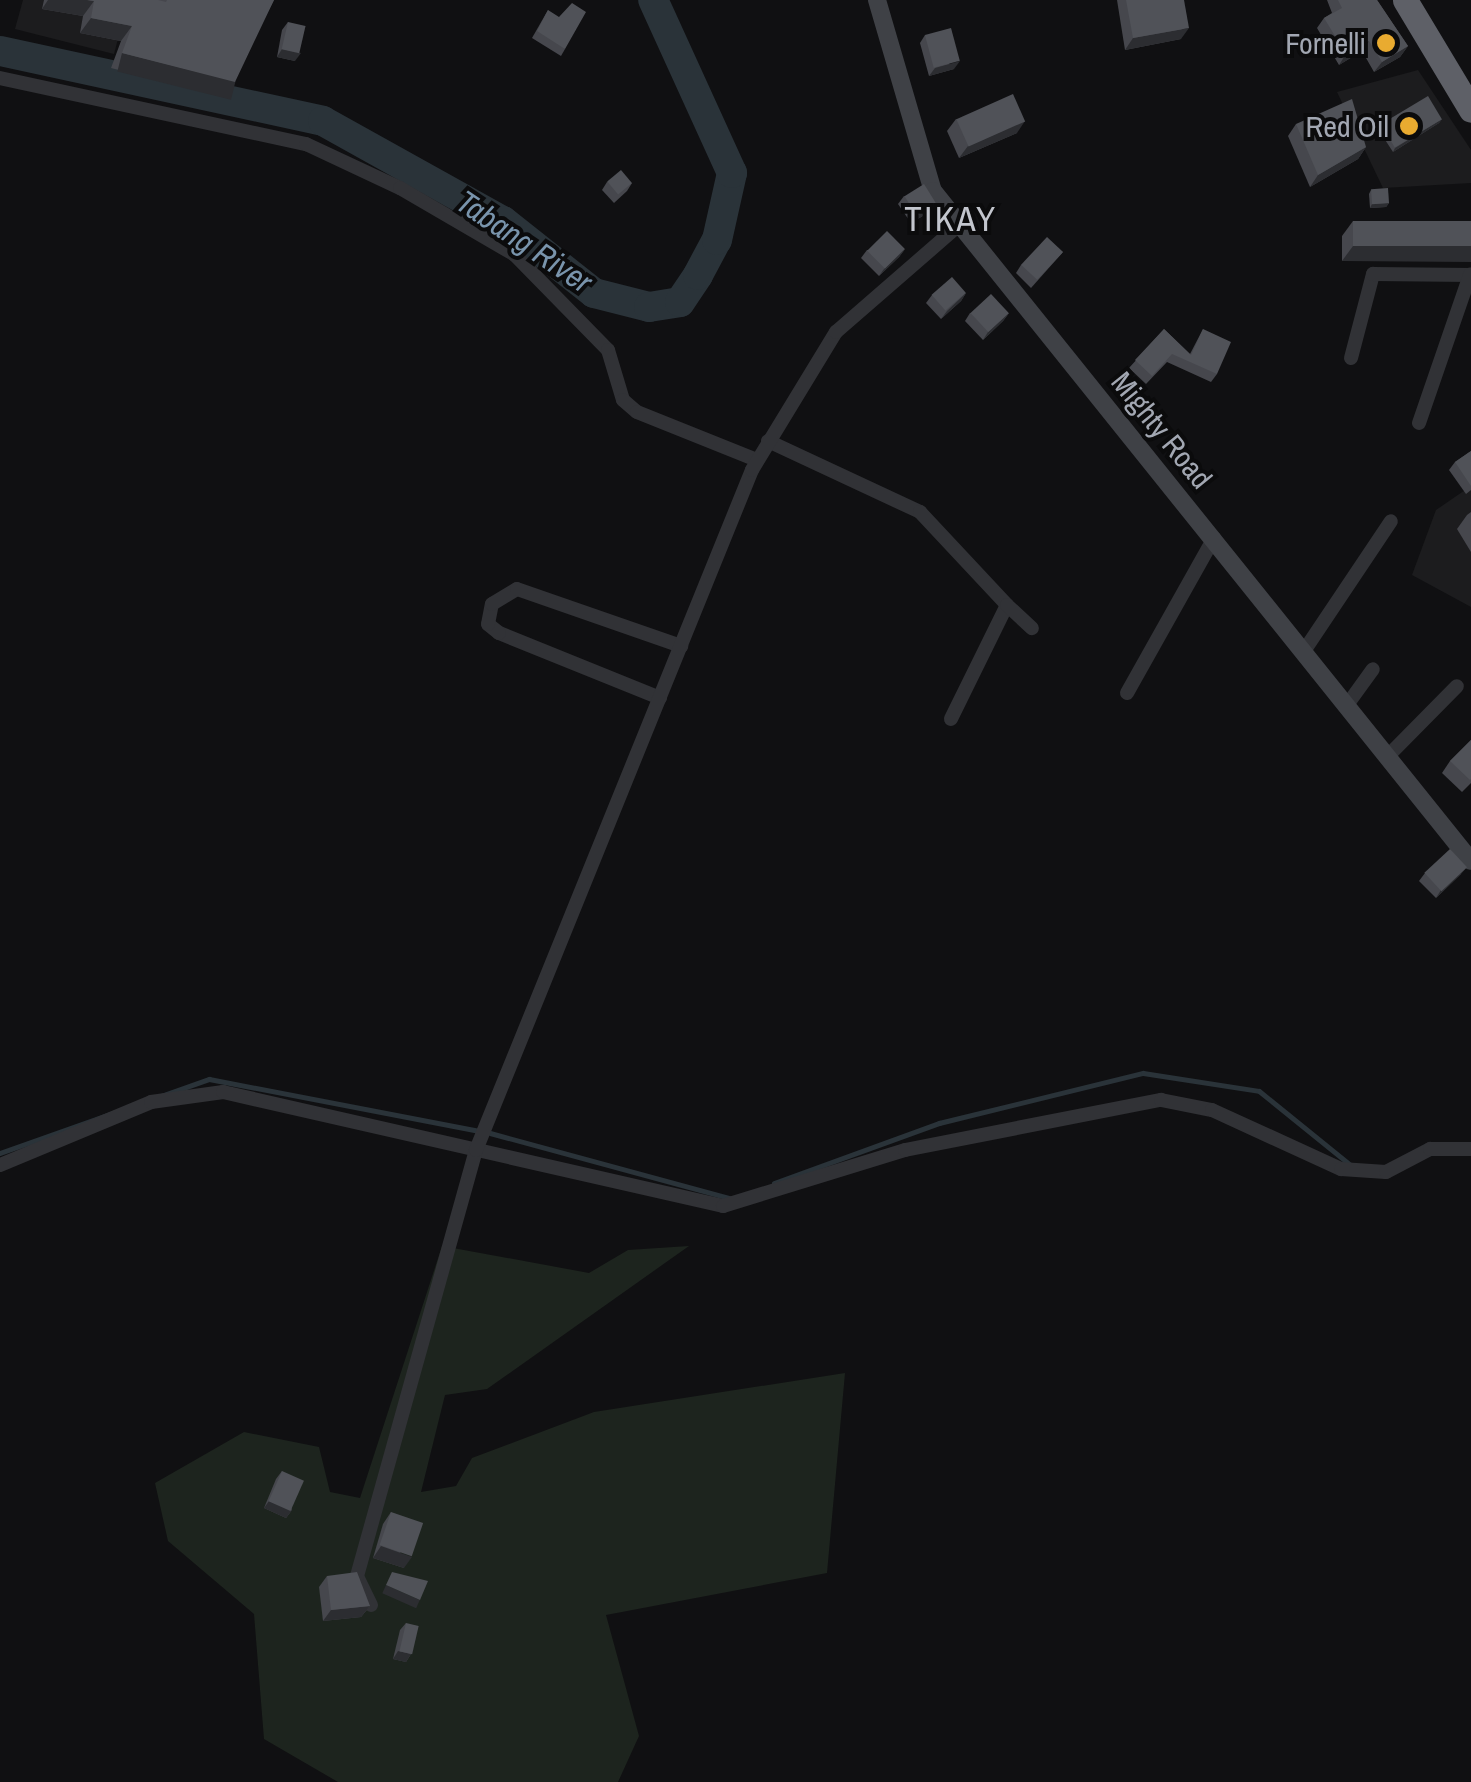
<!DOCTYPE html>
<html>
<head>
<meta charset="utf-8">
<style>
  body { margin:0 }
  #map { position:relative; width:1471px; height:1782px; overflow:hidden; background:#101012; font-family:"Archivo Narrow",sans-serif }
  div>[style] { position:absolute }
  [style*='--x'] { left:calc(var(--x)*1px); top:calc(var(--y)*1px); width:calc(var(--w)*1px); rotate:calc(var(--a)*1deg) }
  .built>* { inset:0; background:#1c1c1e }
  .green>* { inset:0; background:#1d241e }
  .stream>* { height:5px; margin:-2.5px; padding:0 2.5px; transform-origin:2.5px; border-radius:2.5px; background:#2a3339 }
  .river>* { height:30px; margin:-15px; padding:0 15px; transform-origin:15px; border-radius:15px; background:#2a3339 }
  .street>* { height:14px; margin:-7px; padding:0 7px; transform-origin:7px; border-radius:7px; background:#313236 }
  .secondary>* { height:18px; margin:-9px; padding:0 9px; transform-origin:9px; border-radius:9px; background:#3f4146 }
  .highway>* { height:25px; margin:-12.5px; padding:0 12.5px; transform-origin:12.5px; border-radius:12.5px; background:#5e6067 }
  .wall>* { inset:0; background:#46474d }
  .shaded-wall>* { inset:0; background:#2c2d31; transform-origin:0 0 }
  .building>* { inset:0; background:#505258; transform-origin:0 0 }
  .dots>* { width:28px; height:28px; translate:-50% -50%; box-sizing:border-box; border:5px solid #0b0b0c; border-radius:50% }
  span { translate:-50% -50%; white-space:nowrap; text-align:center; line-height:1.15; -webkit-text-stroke:8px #0b0b0c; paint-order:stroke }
  .poi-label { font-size:30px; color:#a2a7b2 }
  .right { translate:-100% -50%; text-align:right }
  .street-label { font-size:30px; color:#a2a7b2 }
  .water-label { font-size:32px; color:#7994ac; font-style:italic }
  .quarter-label { font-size:35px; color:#c3c6ce; letter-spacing:2.5px }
</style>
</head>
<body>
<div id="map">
  <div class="built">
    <div style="clip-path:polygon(23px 0,128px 0,114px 54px,15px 29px)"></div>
    <div style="clip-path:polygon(1418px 70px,1471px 150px,1471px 183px,1383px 188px,1337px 92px)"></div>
    <div style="clip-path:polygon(1471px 486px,1471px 607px,1412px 575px,1436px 510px)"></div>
  </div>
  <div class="green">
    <div style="clip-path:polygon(442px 1246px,589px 1273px,628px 1250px,689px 1246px,487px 1389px,445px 1395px,421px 1492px,456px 1486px,472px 1458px,594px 1412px,845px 1373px,827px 1573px,606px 1615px,639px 1736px,618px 1782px,338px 1782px,264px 1739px,254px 1614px,168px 1541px,155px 1483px,244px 1432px,319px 1447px,330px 1492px,360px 1498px)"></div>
  </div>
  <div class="stream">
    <div style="--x:490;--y:1133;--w:252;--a:15.2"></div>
    <div style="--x:0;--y:1153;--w:222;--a:-19.5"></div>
    <div style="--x:209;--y:1079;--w:274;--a:10.9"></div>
    <div style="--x:774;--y:1183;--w:176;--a:-20"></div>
    <div style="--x:939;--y:1123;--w:210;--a:-13.8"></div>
    <div style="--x:1143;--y:1073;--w:117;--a:8.8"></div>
    <div style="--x:1259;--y:1091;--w:121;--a:39"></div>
  </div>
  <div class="river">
    <div style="--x:0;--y:51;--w:330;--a:12.2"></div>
    <div style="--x:323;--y:121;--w:206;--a:29.1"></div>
    <div style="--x:503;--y:221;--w:116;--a:38.4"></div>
    <div style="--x:594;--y:293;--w:57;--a:14.3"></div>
    <div style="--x:649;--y:307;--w:31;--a:-9"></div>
    <div style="--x:680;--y:302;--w:32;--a:-56"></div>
    <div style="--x:698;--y:275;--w:40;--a:-62"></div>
    <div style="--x:717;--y:240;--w:69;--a:-77.4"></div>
    <div style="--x:732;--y:173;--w:190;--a:-114.5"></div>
  </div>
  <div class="street">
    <div style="--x:0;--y:78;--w:313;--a:12.2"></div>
    <div style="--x:306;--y:144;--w:104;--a:25.1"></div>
    <div style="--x:400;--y:188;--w:133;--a:30.2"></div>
    <div style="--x:515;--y:255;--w:133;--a:45.6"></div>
    <div style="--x:608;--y:350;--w:52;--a:73.3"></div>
    <div style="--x:623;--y:400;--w:18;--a:41"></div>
    <div style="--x:637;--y:412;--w:129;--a:21.8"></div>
    <div style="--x:1351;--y:358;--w:87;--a:-75.3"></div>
    <div style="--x:1373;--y:274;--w:98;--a:0.6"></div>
    <div style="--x:1419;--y:423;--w:157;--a:-71"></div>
    <div style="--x:768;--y:441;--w:168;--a:25"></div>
    <div style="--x:920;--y:512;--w:127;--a:46.9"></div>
    <div style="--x:1007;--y:605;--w:127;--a:116.2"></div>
    <div style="--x:1007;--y:605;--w:34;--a:43"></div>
    <div style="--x:1304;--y:651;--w:156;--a:-56.2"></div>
    <div style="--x:1127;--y:693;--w:178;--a:-60.7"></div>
    <div style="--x:660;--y:698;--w:174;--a:-158"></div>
    <div style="--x:499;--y:633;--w:14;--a:-141"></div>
    <div style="--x:488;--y:624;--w:20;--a:-79"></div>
    <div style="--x:492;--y:604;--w:29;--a:-31"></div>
    <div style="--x:517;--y:589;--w:174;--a:19.2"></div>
    <div style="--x:1347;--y:705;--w:44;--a:-54.2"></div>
    <div style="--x:1388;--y:756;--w:98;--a:-45.4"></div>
    <div style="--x:0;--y:1165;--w:164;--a:-22.6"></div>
    <div style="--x:151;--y:1102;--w:73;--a:-7.9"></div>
    <div style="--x:223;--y:1092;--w:513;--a:12.84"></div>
    <div style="--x:723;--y:1206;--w:190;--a:-17.1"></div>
    <div style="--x:905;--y:1150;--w:261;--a:-11.1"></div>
    <div style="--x:1161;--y:1100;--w:52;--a:11.1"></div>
    <div style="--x:1212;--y:1110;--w:142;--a:24.6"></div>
    <div style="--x:1341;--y:1169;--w:45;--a:3.8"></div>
    <div style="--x:1386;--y:1172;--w:50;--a:-27.6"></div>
    <div style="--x:1430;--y:1149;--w:41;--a:0"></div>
    <div style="--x:371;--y:1605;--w:32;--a:-116"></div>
    <div style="--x:357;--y:1576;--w:442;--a:-74.4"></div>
    <div style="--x:476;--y:1150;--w:734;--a:-67.91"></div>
    <div style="--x:752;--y:470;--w:162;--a:-58.7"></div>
    <div style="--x:836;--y:332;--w:163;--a:-41"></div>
  </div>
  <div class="secondary">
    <div style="--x:877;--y:0;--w:199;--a:73.7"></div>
    <div style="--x:933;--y:191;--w:859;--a:51.24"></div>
  </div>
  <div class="highway">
    <div style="--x:1405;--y:0;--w:128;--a:59"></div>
  </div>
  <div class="wall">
    <div style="clip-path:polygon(44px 0,274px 0,224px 97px,111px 68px,121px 41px,80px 33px,83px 16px,42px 9px)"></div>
    <div style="clip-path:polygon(1117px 0,1184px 0,1181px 39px,1125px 50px)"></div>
    <div style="clip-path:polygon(1327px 0,1377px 0,1408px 46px,1400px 57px,1374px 72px,1362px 51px,1339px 65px,1317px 28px,1324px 18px,1332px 13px)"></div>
    <div style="clip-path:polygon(548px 10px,565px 49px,561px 56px,532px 38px)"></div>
    <div style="clip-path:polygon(288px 22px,295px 61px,277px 57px,282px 30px)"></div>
    <div style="clip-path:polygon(925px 35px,954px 69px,929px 76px,920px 43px)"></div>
    <div style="clip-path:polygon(956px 119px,1017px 133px,959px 158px,947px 131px)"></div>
    <div style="clip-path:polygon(1442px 119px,1439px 123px,1393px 152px,1378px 129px,1381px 125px)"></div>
    <div style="clip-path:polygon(1296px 124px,1366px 147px,1358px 159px,1310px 187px,1288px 136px)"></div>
    <div style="clip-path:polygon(607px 182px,632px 183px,627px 191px,614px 203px,602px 190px)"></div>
    <div style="clip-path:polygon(1371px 190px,1389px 203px,1386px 207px,1370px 208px,1369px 194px)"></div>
    <div style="clip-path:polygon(904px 196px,936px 203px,931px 211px,911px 223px,898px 204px)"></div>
    <div style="clip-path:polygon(1353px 221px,1471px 221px,1342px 261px,1342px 236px)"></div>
    <div style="clip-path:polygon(905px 249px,899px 257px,879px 276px,861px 258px,867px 250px)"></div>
    <div style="clip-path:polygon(1063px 252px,1031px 288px,1016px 273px,1021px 265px)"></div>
    <div style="clip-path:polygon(966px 293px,961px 301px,941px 319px,926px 303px,932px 295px)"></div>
    <div style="clip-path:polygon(970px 313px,1009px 313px,1003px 321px,983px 340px,965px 321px)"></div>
    <div style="clip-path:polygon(1164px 329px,1190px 354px,1203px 329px,1217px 374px,1211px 382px,1167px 362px,1146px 384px,1129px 368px)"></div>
    <div style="clip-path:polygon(1471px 451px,1471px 490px,1466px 494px,1449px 470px,1455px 462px)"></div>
    <div style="clip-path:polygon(1471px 512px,1471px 552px,1457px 529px,1467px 515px)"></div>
    <div style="clip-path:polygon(1471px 740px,1471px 783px,1462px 792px,1442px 773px,1450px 761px)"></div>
    <div style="clip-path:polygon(1425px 873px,1461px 874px,1436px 898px,1419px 881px)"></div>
    <div style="clip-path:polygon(282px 1471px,292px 1510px,286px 1518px,264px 1508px,276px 1479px)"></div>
    <div style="clip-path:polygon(391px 1512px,404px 1568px,373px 1558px,383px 1524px)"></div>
    <div style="clip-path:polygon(327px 1576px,370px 1606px,361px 1617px,323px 1621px,319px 1587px)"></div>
    <div style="clip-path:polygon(406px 1623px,411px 1654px,406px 1662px,393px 1659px,400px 1630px)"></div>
  </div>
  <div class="shaded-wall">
    <div style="clip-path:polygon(48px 0,87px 0,94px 1px,83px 16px,42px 9px)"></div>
    <div style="clip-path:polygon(91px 18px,132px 26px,121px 41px,80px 33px)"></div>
    <div style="clip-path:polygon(1189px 28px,1181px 39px,1125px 50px,1133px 38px)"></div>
    <div style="clip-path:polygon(1369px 41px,1362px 51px,1339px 65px,1346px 54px)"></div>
    <div style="clip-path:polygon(1408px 46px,1400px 57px,1374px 72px,1382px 62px)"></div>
    <div style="clip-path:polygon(282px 49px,301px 53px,295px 61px,277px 57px)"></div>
    <div style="left:122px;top:53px;width:117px;height:19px;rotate:14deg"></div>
    <div style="clip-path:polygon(960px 61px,954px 69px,929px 76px,935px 68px)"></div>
    <div style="clip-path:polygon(1442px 119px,1439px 123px,1393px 152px,1395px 148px)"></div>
    <div style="clip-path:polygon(1025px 121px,1017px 133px,959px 158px,968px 146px)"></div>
    <div style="clip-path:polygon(1366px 147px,1358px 159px,1310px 187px,1318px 175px)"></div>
    <div style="clip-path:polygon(936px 203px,931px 211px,911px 223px,916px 216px)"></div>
    <div style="clip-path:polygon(1389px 203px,1386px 207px,1370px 208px,1372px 204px)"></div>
    <div style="clip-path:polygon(1353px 246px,1471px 246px,1471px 262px,1342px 261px)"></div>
    <div style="clip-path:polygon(905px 249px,899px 257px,879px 276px,884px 269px)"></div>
    <div style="clip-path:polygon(966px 293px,961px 301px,941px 319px,947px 311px)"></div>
    <div style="clip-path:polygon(1009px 313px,1003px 321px,983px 340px,988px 332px)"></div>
    <div style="clip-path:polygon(1467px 867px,1461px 874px,1436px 898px,1441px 890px)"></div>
    <div style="clip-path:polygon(269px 1501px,292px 1510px,286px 1518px,264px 1508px)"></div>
    <div style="clip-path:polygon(381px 1546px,412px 1557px,404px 1568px,373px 1558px)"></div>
    <div style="left:386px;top:1585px;width:37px;height:9px;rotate:24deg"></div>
    <div style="clip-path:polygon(370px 1606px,361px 1617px,323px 1621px,331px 1610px)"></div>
    <div style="clip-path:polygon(398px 1651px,411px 1654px,406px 1662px,393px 1659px)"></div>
  </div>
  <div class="building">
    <div style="clip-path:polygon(87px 0,158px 0,166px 2px,167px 0,274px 0,235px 82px,122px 53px,132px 26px,91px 18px,94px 1px)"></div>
    <div style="clip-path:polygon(1126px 0,1184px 0,1189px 28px,1133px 38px)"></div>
    <div style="clip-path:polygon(1338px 0,1377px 0,1408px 46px,1382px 62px,1369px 41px,1346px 54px,1324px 18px,1342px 8px)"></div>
    <div style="clip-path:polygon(572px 3px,586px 12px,565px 49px,537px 31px,548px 10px,559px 17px)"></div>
    <div style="left:288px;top:22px;width:18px;height:28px;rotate:13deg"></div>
    <div style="left:951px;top:28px;width:34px;height:27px;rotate:75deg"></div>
    <div style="left:1013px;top:94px;width:30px;height:62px;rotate:66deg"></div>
    <div style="left:1428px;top:96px;width:27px;height:55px;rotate:59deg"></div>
    <div style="clip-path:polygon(1352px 99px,1366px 147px,1318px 175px,1296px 124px)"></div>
    <div style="left:621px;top:170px;width:17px;height:18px;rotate:50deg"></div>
    <div style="left:924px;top:184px;width:22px;height:23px;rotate:58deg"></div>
    <div style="left:1388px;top:188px;width:15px;height:17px;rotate:86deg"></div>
    <div style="left:1353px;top:221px;width:118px;height:25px"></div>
    <div style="left:887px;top:231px;width:25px;height:28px;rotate:45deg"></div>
    <div style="left:1047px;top:237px;width:22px;height:38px;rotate:43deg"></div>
    <div style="left:952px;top:277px;width:21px;height:27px;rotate:49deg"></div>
    <div style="left:991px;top:294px;width:26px;height:28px;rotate:47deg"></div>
    <div style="clip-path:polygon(1164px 329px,1191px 355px,1203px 329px,1231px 342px,1217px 374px,1172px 354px,1152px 376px,1135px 360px)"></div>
    <div style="clip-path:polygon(1471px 451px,1471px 486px,1455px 462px)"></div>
    <div style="clip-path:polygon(1471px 740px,1471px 779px,1470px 780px,1450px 761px)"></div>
    <div style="left:1450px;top:849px;width:25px;height:35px;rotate:47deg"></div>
    <div style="left:282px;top:1471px;width:24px;height:33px;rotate:24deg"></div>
    <div style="left:391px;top:1512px;width:34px;height:35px;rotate:19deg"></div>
    <div style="clip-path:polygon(357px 1572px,370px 1606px,331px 1610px,327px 1576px)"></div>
    <div style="clip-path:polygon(392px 1572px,428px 1581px,420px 1600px,386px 1585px)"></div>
    <div style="left:406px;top:1623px;width:13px;height:29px;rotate:13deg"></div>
  </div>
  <div class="dots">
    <div style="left:1386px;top:43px;background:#e9ab30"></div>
    <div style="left:1409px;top:126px;background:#e9ab30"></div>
  </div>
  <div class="poi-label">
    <span class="right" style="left:1366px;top:43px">Fornelli</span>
    <span class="right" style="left:1389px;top:126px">Red Oil</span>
  </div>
  <div class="street-label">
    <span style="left:1162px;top:430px;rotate:51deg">Mighty Road</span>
  </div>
  <div class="water-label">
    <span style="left:524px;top:242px;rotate:34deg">Tabang River</span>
  </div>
  <div class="quarter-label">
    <span style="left:951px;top:219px">TIKAY</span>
  </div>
</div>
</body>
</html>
